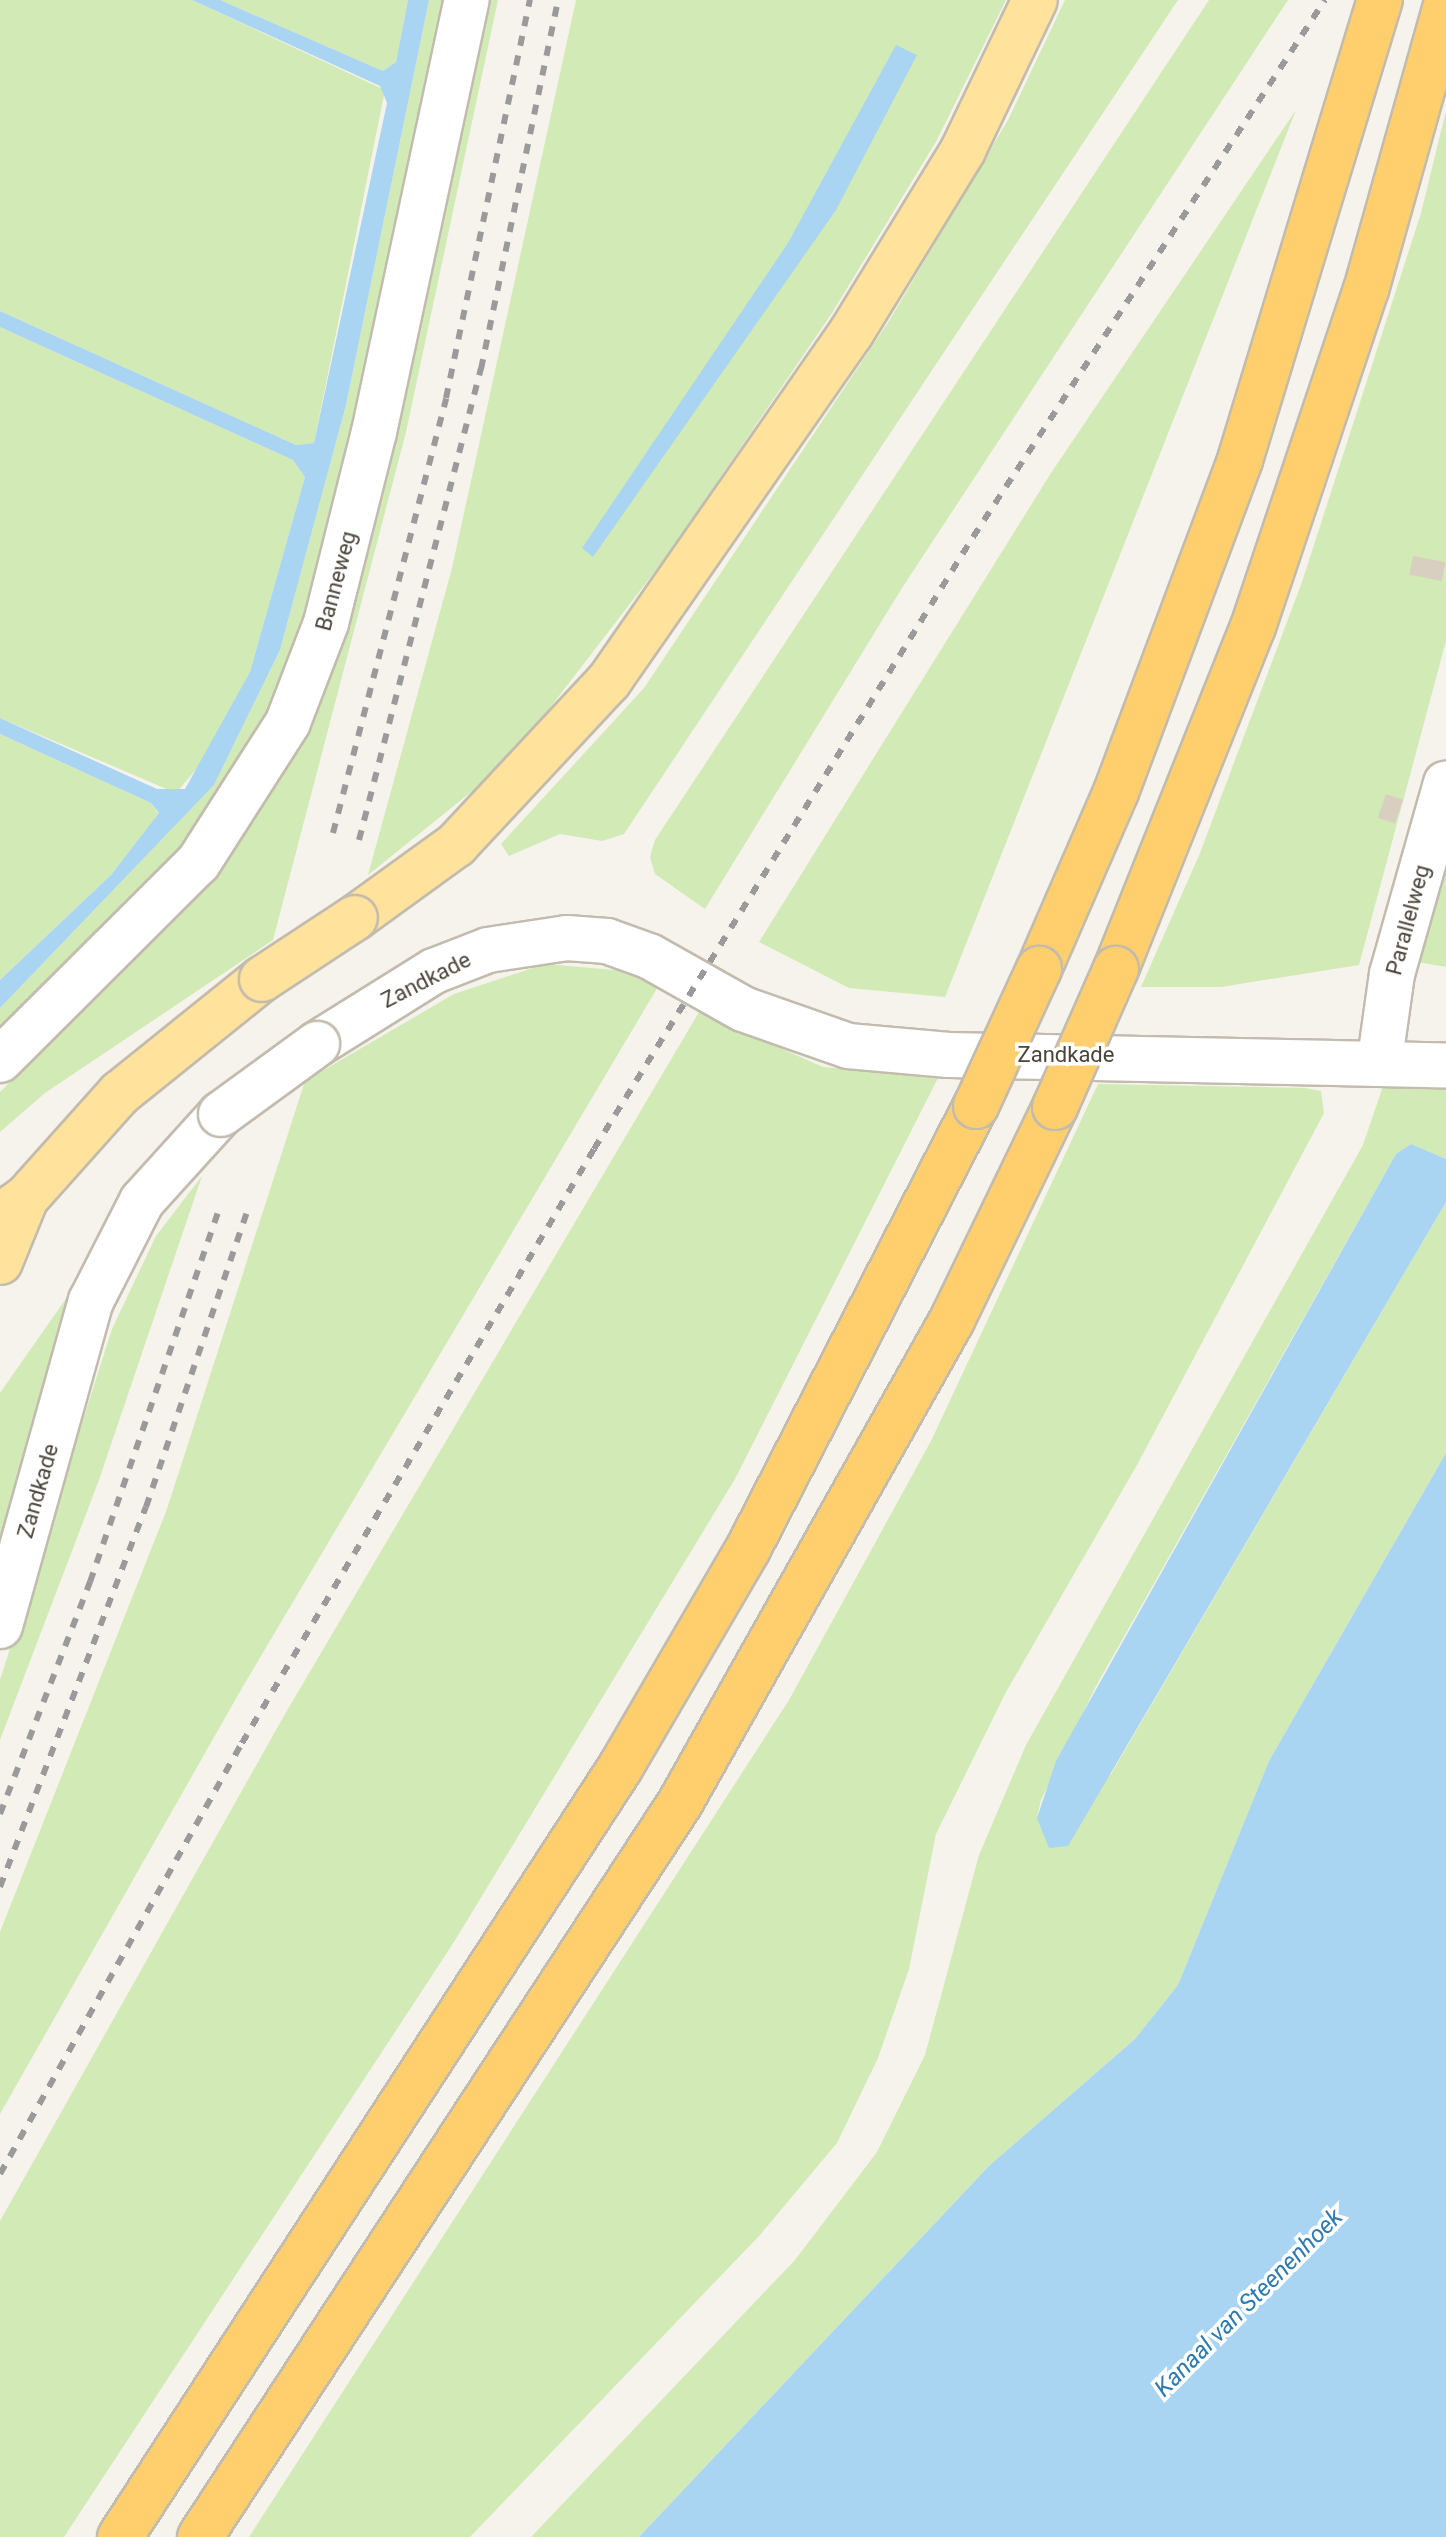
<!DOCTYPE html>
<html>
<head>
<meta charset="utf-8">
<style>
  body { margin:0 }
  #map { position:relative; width:1446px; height:2537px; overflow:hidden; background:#f6f3ec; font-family:Roboto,sans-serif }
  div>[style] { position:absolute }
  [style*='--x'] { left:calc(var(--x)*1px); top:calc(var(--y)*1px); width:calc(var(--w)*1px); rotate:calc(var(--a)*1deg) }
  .green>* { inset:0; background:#d2eab5 }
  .water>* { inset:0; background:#a9d4f2 }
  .building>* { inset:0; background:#d8cfc1; transform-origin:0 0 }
  .roads { filter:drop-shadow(2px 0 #c2bbae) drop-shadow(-2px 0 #c2bbae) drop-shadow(0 2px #c2bbae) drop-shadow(0 -2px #c2bbae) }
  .minor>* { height:44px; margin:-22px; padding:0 22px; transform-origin:22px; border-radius:22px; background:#fff }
  .tertiary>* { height:44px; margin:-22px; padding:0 22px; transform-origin:22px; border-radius:22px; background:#fff }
  .primary>* { height:44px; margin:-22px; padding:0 22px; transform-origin:22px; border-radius:22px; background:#ffe39c }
  .motorway>* { height:44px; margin:-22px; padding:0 22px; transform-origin:22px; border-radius:22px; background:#ffcf6e }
  .rail>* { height:6px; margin-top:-3px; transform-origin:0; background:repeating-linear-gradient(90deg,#9a9a9a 0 10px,transparent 0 20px) }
  .bridges { filter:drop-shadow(2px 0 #c2bbae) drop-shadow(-2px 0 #c2bbae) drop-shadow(0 2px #c2bbae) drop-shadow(0 -2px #c2bbae) }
  .tertiary-bridge>* { height:44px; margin:-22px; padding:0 22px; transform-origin:22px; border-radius:22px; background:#fff }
  .primary-bridge>* { height:44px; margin:-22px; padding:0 22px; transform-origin:22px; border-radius:22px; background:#ffe39c }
  .motorway-bridge>* { height:44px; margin:-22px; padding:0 22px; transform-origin:22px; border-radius:22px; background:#ffcf6e }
  span { translate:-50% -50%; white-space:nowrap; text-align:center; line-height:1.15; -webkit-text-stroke:7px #fff; paint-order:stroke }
  .street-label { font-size:22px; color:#4b4439 }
  .water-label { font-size:24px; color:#2e7ab2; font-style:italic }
</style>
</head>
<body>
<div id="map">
  <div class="green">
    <div style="clip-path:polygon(0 0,192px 0,385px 90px,314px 443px,296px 445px,0 311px)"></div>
    <div style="clip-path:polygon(220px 0,408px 0,396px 62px,383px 71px)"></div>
    <div style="clip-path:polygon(429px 0,448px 0,350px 463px,282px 698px,208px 821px,0 1040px,0 1008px,214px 785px,280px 650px,346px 405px)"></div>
    <div style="clip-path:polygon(483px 0,498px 0,406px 432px,273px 940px,45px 1093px,0 1132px,0 1092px,207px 888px,279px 776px,308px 716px)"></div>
    <div style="clip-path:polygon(576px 0,1006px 0,937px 140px,832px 313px,669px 553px,539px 722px,476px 788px,368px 875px,452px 568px)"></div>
    <div style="clip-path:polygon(1065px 0,1178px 0,624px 834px,602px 841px,560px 834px,509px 856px,501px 844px,644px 688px,889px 321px,1009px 118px)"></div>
    <div style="clip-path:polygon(1209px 0,1288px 0,902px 588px,705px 909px,655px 874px,650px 857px,655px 840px)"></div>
    <div style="clip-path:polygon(1296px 110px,945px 997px,849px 988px,759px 942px,1051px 473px)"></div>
    <div style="clip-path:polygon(1446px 111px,1446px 641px,1359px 965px,1221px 987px,1141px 987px,1200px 853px,1302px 582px,1421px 213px)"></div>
    <div style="clip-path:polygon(0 327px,293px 460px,305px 477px,250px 672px,203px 761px,176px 793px,0 718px)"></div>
    <div style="clip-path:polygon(0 734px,151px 803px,159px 814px,111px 875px,0 980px)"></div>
    <div style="clip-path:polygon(1446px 845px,1446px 967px,1418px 962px)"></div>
    <div style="clip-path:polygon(545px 964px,626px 971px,659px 985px,242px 1688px,0 2114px,0 1932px,167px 1509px,305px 1081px,454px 994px)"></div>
    <div style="clip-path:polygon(699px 1012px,823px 1067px,938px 1078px,735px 1479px,454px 1942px,64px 2537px,0 2537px,0 2221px,285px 1714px)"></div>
    <div style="clip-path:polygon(1098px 1084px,1305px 1088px,1321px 1091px,1324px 1113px,1137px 1465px,1006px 1692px,936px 1834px,909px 1969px,878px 2058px,837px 2143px,760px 2235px,470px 2537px,249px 2537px,789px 1700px,931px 1441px)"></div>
    <div style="clip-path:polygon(1397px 1084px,1446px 1089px,1446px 1159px,1411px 1144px,1396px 1154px,1095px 1688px,1041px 1800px,1037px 1818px,1111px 1774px,1446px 1202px,1446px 1453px,1269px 1761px,1178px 1985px,1135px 2039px,990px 2165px,639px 2537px,531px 2537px,795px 2260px,877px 2152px,925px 2055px,979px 1855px,1026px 1745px,1363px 1145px,1383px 1086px)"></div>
    <div style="clip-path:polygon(202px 1176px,99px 1480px,0 1740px,0 1680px,112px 1329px,156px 1236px)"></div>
    <div style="clip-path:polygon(72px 1290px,35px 1437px,0 1553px,0 1393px)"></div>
  </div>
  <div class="water">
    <div style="clip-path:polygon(192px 0,220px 0,383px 71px,396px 62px,408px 0,429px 0,346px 405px,280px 650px,214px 785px,0 1008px,0 980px,111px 875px,159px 813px,151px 803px,0 734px,0 718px,157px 789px,185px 789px,250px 672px,305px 477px,293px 460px,0 327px,0 311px,296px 445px,314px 443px,387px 103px,380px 86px)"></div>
    <div style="clip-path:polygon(896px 45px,917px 55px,836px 210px,593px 557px,582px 548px,788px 243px)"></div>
    <div style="clip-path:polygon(1411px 1144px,1446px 1159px,1446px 1202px,1068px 1846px,1049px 1848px,1037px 1818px,1056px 1761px,1396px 1154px)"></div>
    <div style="clip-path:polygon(1446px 1453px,1446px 2537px,639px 2537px,990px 2165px,1135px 2039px,1178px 1985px,1269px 1761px)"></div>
  </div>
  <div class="building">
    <div style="left:1413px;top:556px;width:33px;height:19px;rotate:11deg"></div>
    <div style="left:1386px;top:794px;width:18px;height:25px;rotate:19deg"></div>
  </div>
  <div class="roads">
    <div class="minor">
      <div style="--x:1380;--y:1059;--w:86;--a:-82"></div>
      <div style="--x:1392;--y:974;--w:198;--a:-74.2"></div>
      <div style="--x:0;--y:1060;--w:279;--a:-44.9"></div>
      <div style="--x:198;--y:863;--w:167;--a:-57.4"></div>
      <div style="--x:288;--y:722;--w:106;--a:-69"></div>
      <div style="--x:326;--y:623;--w:197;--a:-75.9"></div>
      <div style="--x:374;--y:432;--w:442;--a:-77.9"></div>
    </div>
    <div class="tertiary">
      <div style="--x:317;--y:1044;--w:138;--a:-32"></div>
      <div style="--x:434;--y:971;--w:58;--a:-21.3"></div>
      <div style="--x:488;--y:950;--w:80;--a:-8.6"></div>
      <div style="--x:567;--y:938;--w:40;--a:4.3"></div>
      <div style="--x:607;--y:941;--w:45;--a:19.7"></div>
      <div style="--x:649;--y:956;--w:108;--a:29.4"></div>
      <div style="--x:743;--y:1009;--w:111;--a:19.4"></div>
      <div style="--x:848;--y:1046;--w:101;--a:5.1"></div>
      <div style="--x:949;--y:1055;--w:497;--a:1.2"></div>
      <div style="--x:0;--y:1626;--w:337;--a:-74.4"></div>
      <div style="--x:91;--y:1301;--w:112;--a:-63"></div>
      <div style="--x:142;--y:1201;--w:118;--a:-47.8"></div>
    </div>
    <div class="primary">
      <div style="--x:355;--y:918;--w:125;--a:-35.9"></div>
      <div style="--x:456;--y:845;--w:224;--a:-47"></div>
      <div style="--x:609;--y:681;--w:424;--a:-55.2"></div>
      <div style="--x:851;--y:333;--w:215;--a:-58.5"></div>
      <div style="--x:963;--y:150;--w:166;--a:-64.4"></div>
      <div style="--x:0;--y:1216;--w:32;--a:-35"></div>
      <div style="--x:26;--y:1198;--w:141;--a:-48.2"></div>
      <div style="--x:120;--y:1093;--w:182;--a:-38.8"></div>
      <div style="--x:0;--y:1262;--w:69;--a:-67.9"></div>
    </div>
    <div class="motorway">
      <div style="--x:1039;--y:969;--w:193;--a:-66.5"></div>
      <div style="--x:1116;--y:792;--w:354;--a:-69.5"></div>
      <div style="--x:1240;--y:460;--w:481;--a:-73.1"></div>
      <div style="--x:1116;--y:969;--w:368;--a:-68.2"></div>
      <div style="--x:1253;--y:627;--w:355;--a:-71.5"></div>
      <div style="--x:1366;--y:290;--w:296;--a:-74.3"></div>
      <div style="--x:120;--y:2537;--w:917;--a:-56.97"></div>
      <div style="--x:620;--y:1768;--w:254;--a:-59.7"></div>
      <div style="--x:748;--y:1549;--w:498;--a:-62.8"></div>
      <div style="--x:200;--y:2537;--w:877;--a:-56.82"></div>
      <div style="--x:680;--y:1803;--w:554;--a:-60.61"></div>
      <div style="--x:952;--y:1320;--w:237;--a:-64.2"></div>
    </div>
  </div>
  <div class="rail">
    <div style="--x:333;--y:833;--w:449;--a:-75.4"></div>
    <div style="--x:446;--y:398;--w:407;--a:-78.1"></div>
    <div style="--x:359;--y:840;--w:487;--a:-75.5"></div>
    <div style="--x:481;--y:369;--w:377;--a:-78.2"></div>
    <div style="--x:0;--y:1814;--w:249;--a:-68.8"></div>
    <div style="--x:90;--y:1582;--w:400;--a:-70.9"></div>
    <div style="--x:0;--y:1887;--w:407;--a:-69"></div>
    <div style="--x:146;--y:1507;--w:312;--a:-71.1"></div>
    <div style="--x:0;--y:2174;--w:494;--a:-60.7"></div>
    <div style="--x:242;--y:1743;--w:690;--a:-59.35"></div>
    <div style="--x:594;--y:1149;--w:720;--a:-58.23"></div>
    <div style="--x:973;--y:537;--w:642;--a:-56.76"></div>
  </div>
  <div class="bridges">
    <div class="tertiary-bridge">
      <div style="--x:221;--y:1114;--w:119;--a:-36.1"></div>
    </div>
    <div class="primary-bridge">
      <div style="--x:262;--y:979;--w:111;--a:-33.3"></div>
    </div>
    <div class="motorway-bridge">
      <div style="--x:976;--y:1106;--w:151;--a:-65.3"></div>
      <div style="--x:1055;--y:1107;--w:151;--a:-66.2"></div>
    </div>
  </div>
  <div class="street-label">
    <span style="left:336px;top:581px;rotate:-75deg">Banneweg</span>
    <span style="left:1408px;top:920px;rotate:-75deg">Parallelweg</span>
    <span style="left:426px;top:980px;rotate:-27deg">Zandkade</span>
    <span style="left:1066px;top:1055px">Zandkade</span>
    <span style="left:38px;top:1491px;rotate:-74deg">Zandkade</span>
  </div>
  <div class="water-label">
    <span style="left:1249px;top:2303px;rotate:-45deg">Kanaal van Steenenhoek</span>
  </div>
</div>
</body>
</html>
